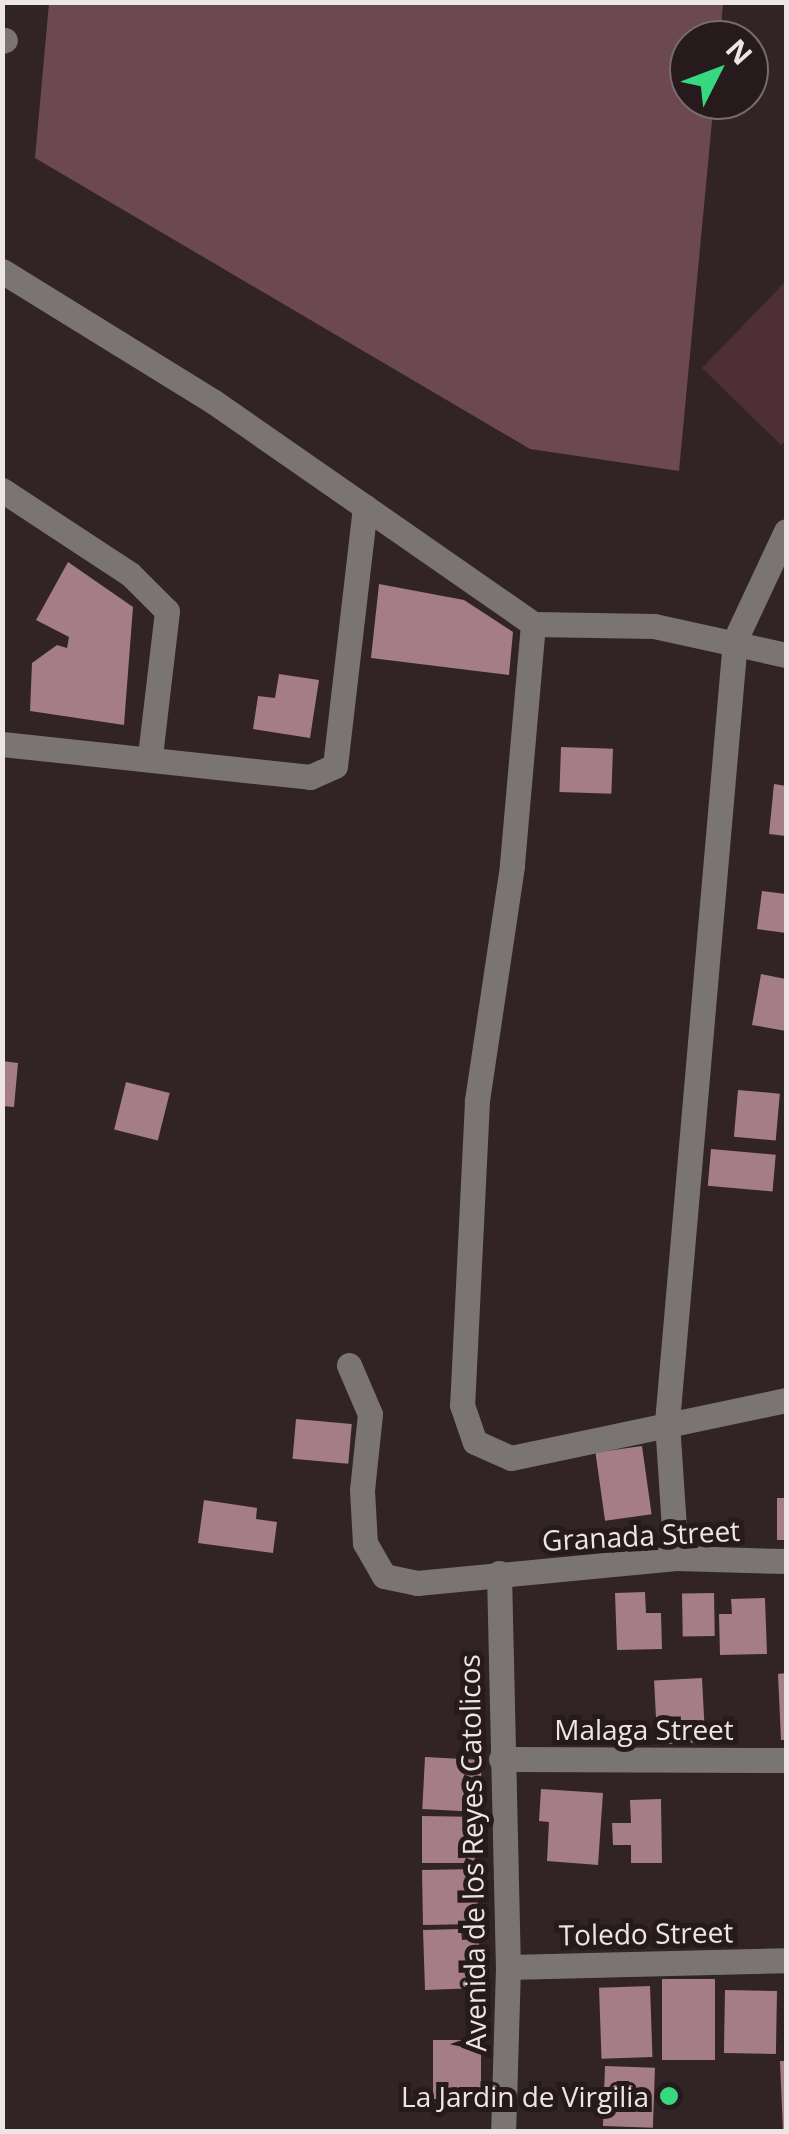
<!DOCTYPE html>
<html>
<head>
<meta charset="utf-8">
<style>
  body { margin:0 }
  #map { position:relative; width:789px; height:2134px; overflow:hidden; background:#312326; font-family:"Open Sans",sans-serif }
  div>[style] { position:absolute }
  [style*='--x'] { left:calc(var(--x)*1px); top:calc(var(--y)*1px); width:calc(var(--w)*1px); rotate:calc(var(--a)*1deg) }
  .green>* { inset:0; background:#4f2f36 }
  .forest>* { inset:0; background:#6c4951 }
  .building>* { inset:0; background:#a47d86; transform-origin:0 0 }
  .minor>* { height:25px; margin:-12.5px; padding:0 12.5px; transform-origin:12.5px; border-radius:12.5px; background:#7b7475 }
  .dots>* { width:28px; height:28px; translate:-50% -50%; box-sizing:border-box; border:5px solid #261a1d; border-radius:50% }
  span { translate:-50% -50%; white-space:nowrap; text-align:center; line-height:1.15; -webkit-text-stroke:10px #261a1d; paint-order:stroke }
  .street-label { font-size:28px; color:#eee5e7 }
  .poi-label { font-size:28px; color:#eee5e7 }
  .right { translate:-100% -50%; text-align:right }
  .frame { position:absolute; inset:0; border:5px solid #eee5e7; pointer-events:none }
  .north { position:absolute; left:669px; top:20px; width:100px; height:100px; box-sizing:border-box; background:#261a1d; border:2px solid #766b6e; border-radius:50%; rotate:48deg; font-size:28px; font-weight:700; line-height:40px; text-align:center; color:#eee5e7 }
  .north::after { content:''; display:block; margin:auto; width:35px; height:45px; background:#36d880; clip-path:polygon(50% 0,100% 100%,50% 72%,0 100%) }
</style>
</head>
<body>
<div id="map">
  <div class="green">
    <div style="clip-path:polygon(786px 281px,786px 440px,781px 445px,702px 368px)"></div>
  </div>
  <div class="forest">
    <div style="clip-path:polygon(49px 3px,723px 3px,720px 40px,689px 40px,689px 100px,714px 100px,679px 471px,530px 449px,35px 158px)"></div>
  </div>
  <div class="building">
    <div style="clip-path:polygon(68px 562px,133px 607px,124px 725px,30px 711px,32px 663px,57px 645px,67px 648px,69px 637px,36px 620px)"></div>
    <div style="clip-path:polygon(379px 584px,464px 600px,513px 632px,509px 675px,371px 658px)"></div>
    <div style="clip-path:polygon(279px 674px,319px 680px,310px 738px,253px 729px,258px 696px,275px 698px)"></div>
    <div style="left:561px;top:747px;width:52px;height:45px;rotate:2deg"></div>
    <div style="clip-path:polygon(774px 784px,786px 786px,786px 836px,769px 834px)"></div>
    <div style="clip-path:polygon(762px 891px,786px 894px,786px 933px,757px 929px)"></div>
    <div style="clip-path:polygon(761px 974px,786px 979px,786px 1031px,752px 1025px)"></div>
    <div style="clip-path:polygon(2px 1061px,18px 1063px,14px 1107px,2px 1106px)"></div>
    <div style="left:126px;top:1082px;width:45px;height:49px;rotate:14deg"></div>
    <div style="left:738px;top:1090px;width:42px;height:47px;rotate:5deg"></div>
    <div style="left:711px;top:1149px;width:65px;height:37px;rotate:5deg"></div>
    <div style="left:296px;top:1419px;width:56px;height:40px;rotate:5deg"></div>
    <div style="left:642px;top:1446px;width:69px;height:47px;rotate:82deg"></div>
    <div style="left:777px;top:1498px;width:9px;height:42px"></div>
    <div style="clip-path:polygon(204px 1500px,257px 1508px,256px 1519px,277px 1522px,273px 1553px,198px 1543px)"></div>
    <div style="clip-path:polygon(645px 1592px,646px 1613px,661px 1613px,662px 1649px,617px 1650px,615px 1593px)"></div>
    <div style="left:714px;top:1593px;width:43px;height:32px;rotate:89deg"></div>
    <div style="clip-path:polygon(765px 1598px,767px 1654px,720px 1655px,719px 1614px,732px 1614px,731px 1599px)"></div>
    <div style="clip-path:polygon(786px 1673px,786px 1740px,781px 1740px,778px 1674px)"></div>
    <div style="left:702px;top:1678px;width:64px;height:48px;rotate:87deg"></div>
    <div style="left:425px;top:1757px;width:57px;height:52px;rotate:3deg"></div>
    <div style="clip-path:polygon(541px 1789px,603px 1793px,598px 1865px,547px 1861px,549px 1822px,539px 1821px)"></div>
    <div style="clip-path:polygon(661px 1799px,662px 1863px,631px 1863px,631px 1845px,613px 1845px,612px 1823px,631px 1823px,630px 1800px)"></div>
    <div style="clip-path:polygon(422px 1816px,482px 1817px,474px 1863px,422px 1863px)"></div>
    <div style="left:477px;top:1869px;width:55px;height:55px;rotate:89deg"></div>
    <div style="clip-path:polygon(461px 1929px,462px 1940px,479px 1939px,480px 1988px,425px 1990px,423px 1930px)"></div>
    <div style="left:662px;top:1979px;width:53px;height:81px"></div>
    <div style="left:650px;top:1986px;width:71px;height:51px;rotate:88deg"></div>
    <div style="left:725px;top:1990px;width:52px;height:63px;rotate:1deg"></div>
    <div style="left:433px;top:2040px;width:48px;height:59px"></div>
    <div style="clip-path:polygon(780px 2061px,786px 2061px,786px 2132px,783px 2132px)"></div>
    <div style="left:605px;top:2066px;width:50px;height:60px;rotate:2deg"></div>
  </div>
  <div class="minor">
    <div style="--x:2;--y:41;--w:3;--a:-18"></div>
    <div style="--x:2;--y:271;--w:249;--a:31.7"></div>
    <div style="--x:214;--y:402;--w:389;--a:34.8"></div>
    <div style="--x:533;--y:624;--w:121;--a:0.9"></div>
    <div style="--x:654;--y:626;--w:135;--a:12.4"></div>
    <div style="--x:2;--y:490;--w:153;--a:33.3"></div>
    <div style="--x:130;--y:574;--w:52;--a:45"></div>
    <div style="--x:167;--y:611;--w:145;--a:96.7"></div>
    <div style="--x:533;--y:624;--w:243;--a:95"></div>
    <div style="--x:512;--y:866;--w:238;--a:98.5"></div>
    <div style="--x:477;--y:1101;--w:304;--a:92.8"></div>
    <div style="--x:462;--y:1405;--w:39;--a:71"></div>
    <div style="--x:475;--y:1442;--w:39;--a:24"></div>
    <div style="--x:511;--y:1458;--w:281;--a:-11.9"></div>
    <div style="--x:2;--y:744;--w:310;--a:6.1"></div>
    <div style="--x:310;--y:777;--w:27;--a:-24"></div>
    <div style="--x:335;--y:766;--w:261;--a:-83.4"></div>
    <div style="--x:349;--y:1365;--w:53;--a:66.8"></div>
    <div style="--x:370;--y:1414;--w:76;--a:96"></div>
    <div style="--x:362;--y:1490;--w:53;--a:86.8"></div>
    <div style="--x:365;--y:1543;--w:38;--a:60"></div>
    <div style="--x:384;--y:1576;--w:34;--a:12"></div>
    <div style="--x:417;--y:1583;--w:260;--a:-5.5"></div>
    <div style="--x:676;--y:1558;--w:110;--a:1.6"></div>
    <div style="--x:676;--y:1558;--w:136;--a:-93.8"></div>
    <div style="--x:667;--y:1422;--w:785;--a:-85.03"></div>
    <div style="--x:735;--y:640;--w:120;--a:-64.9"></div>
    <div style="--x:499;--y:1573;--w:394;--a:88.7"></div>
    <div style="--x:508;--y:1967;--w:165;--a:91.7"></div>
    <div style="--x:501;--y:1759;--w:285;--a:0.2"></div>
    <div style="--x:508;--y:1967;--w:278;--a:-1.4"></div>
  </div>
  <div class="dots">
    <div style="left:669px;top:2096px;background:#36d880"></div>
  </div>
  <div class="street-label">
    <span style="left:641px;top:1535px;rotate:-3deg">Granada Street</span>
    <span style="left:644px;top:1729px">Malaga Street</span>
    <span style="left:472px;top:1853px;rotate:-91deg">Avenida de los Reyes Catolicos</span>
    <span style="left:646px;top:1933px;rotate:-1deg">Toledo Street</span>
  </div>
  <div class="poi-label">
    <span class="right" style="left:649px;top:2096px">La Jardin de Virgilia</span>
  </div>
  <div class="frame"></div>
  <div class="north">N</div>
</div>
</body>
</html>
